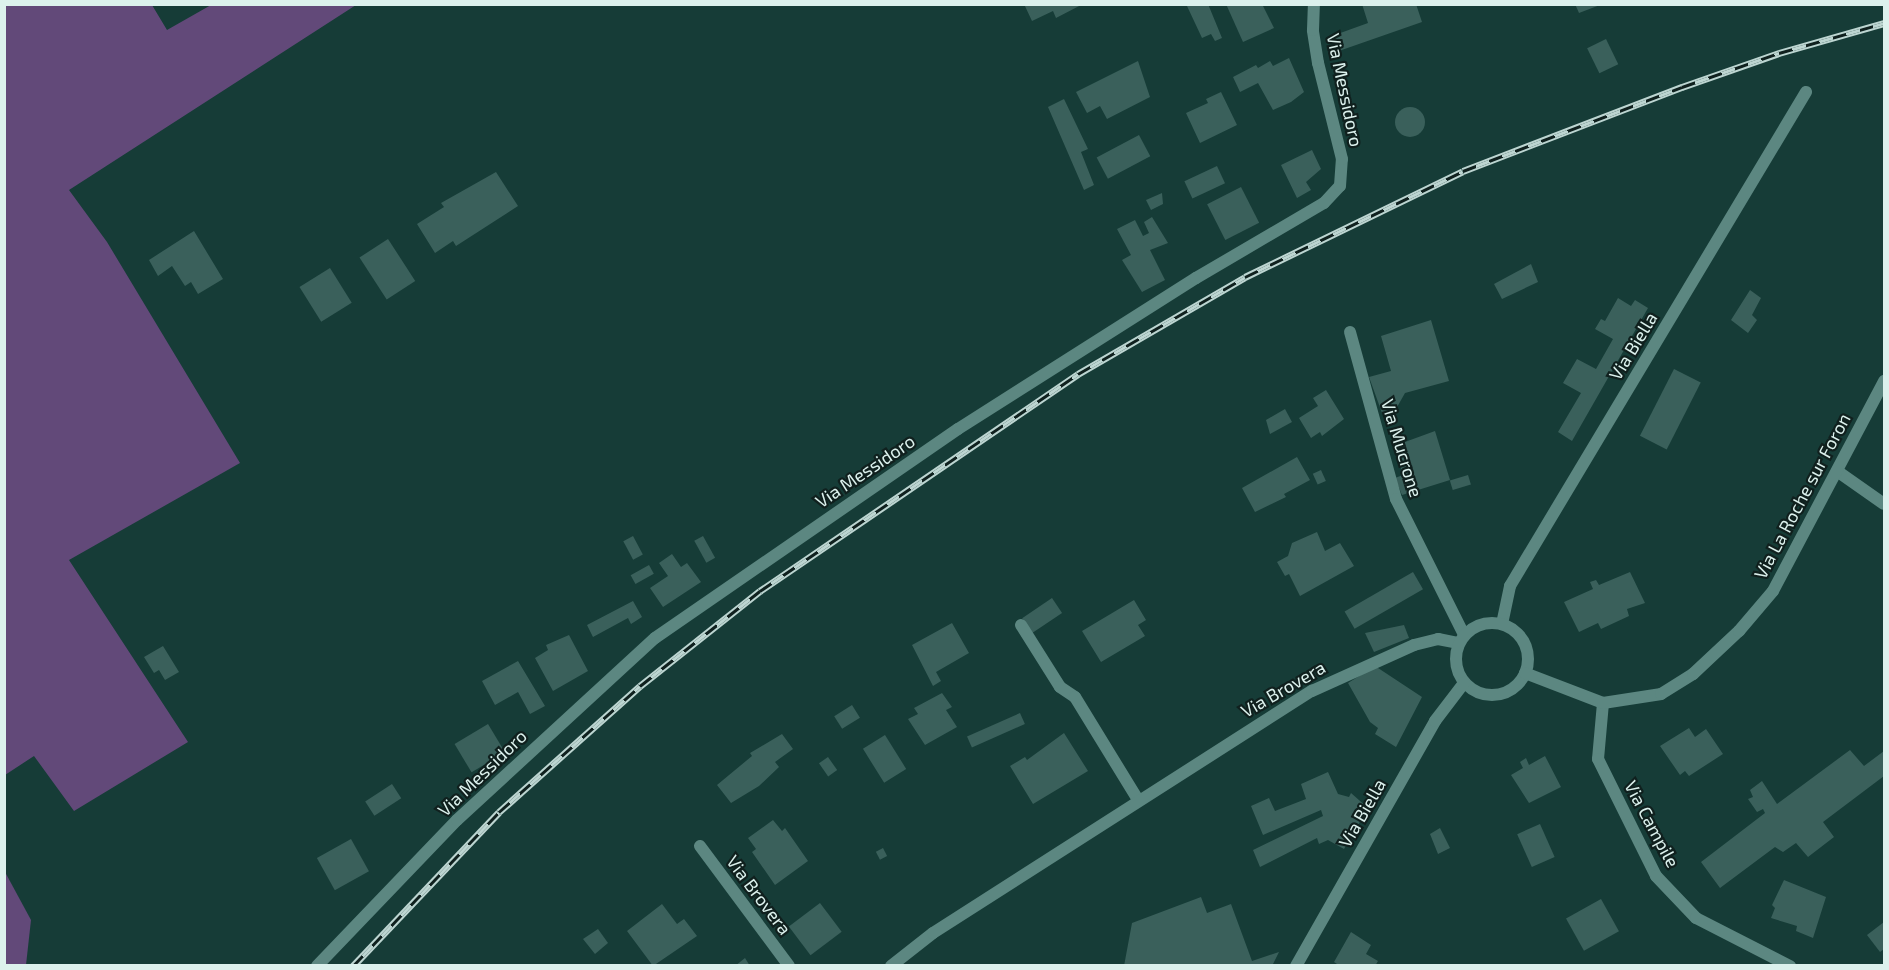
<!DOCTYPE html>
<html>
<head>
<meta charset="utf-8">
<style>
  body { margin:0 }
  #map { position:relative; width:1889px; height:970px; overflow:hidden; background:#163c37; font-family:"Exo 2",sans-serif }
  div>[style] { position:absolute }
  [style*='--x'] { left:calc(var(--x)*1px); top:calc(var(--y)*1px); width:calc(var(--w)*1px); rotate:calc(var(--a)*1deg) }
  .green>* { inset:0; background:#624979 }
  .building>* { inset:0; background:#3a605b; transform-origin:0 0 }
  .round { border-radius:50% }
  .minor>* { height:12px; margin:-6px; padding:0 6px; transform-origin:6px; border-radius:6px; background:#5c8781 }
  .tertiary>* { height:12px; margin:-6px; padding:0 6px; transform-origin:6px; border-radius:6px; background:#5c8781 }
  .tertiary>.ring { margin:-6px; padding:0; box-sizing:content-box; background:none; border:12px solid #5c8781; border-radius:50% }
  .rail>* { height:7px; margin-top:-3.5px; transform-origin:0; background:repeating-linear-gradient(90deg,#10201e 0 14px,#bdd5d1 0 28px); box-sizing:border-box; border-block:2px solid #bdd5d1 }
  span { translate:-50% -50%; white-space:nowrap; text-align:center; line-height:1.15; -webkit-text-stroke:4.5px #10201e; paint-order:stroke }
  .street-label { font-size:18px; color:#dcf1ed }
  .frame { position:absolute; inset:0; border:6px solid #dcf1ed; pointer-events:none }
</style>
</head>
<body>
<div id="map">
  <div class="green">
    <div style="clip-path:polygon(5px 4px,152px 5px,167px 30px,211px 5px,356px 5px,69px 190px,107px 242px,240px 463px,69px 560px,188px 742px,74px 811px,34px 756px,5px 775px)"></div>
    <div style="clip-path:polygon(5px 872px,31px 920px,26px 965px,5px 965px)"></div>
  </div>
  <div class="building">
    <div style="clip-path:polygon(1024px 4px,1083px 4px,1056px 18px,1053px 11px,1032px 21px)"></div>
    <div style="clip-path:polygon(1191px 4px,1208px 4px,1222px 38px,1215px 41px,1211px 34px,1202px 38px,1187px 6px)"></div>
    <div style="clip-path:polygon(1226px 4px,1262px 4px,1274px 28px,1243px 42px)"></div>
    <div style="clip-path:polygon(1362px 4px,1416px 4px,1422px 22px,1336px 52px,1332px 36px,1368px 23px)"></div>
    <div style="clip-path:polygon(1575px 4px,1600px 4px,1600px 5px,1579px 13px)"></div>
    <div style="left:1606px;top:39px;width:28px;height:21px;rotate:64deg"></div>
    <div style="clip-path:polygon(1289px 58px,1304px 92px,1291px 102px,1273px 110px,1258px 83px,1240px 92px,1233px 77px,1256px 65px,1258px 68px,1270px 61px,1273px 66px)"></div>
    <div style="clip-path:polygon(1138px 61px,1150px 97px,1107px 119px,1100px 106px,1087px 113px,1076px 92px)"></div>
    <div style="clip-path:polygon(1221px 92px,1237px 125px,1200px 143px,1186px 113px,1208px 103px,1206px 99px)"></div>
    <div style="clip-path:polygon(1064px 99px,1088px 149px,1081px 152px,1094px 185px,1084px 190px,1048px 107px)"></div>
    <div class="round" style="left:1395px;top:107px;width:30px;height:30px"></div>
    <div style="left:1139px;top:135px;width:24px;height:48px;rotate:62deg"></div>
    <div style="clip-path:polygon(1312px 150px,1321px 169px,1306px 182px,1311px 190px,1297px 198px,1281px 165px)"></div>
    <div style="left:1217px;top:166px;width:19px;height:36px;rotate:65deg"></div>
    <div style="clip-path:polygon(496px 172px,518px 206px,456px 246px,453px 241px,435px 253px,417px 224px,444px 207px,441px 203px)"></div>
    <div style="left:1241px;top:187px;width:40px;height:38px;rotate:63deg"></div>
    <div style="clip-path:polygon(1162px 193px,1163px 204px,1151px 210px,1146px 200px)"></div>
    <div style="clip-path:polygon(1152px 217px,1168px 243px,1150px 250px,1165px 280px,1142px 292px,1122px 260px,1131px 255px,1117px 229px,1135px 220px,1143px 236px,1149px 233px,1144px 222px)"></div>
    <div style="clip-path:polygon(194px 231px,223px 279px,198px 294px,191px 282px,185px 286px,172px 266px,158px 276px,149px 260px)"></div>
    <div style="left:388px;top:239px;width:50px;height:34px;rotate:57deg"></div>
    <div style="clip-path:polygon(1531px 264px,1538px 282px,1502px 299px,1494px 284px)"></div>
    <div style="left:330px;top:268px;width:41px;height:36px;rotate:58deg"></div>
    <div style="clip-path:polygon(1750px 290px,1761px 298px,1752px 315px,1757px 320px,1748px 333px,1731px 320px)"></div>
    <div style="clip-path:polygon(1618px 298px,1631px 306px,1635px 300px,1648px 308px,1572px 441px,1558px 432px,1581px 393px,1563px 383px,1577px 359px,1596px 369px,1613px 339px,1595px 329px,1601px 319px,1605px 321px)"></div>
    <div style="clip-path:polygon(1431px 320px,1449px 381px,1405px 393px,1396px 409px,1382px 413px,1369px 377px,1391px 371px,1381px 336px)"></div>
    <div style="left:1674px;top:369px;width:30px;height:75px;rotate:27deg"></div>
    <div style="clip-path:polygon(1326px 390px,1344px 419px,1322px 436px,1320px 432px,1311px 438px,1299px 418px,1318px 406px,1313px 398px)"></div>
    <div style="clip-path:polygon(1285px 409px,1292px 422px,1270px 434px,1266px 420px)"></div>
    <div style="clip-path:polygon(1435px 431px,1450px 480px,1402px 495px,1395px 478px,1403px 475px,1394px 446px)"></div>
    <div style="clip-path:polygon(1297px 457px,1310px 480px,1284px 494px,1286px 497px,1255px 512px,1242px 488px)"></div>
    <div style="left:1321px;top:470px;width:12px;height:9px;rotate:66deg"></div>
    <div style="left:1468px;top:475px;width:10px;height:19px;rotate:73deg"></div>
    <div style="clip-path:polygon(1317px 532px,1325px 551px,1340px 543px,1354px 566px,1300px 596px,1289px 574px,1285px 576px,1277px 562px,1288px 556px,1292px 543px)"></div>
    <div style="left:633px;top:536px;width:21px;height:11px;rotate:62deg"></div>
    <div style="left:703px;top:536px;width:25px;height:10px;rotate:61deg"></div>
    <div style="clip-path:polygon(672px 554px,681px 567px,687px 563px,701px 582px,663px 607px,650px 588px,668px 576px,659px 563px)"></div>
    <div style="left:649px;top:565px;width:10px;height:21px;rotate:61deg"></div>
    <div style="left:1413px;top:572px;width:20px;height:79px;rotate:60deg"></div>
    <div style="clip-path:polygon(1630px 572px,1645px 603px,1627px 609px,1629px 616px,1601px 629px,1598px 623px,1579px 632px,1564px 602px,1593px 589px,1590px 582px,1596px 580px,1599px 585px)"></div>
    <div style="left:1052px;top:598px;width:18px;height:36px;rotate:56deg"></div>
    <div style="clip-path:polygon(1134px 600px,1146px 620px,1138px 625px,1145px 636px,1101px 662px,1082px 631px)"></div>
    <div style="clip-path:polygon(633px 601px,642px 617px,631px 624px,628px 618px,593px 637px,587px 625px)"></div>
    <div style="clip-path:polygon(952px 623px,969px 653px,936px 672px,941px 681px,933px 686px,912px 645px)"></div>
    <div style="clip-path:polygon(1404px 625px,1409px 638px,1374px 652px,1365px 633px)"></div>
    <div style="clip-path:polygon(569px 635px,588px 671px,553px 691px,535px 658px,548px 650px,546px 645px)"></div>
    <div style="clip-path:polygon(163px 646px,179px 672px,165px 680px,159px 670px,154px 673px,144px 657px)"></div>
    <div style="clip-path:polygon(518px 661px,545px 706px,530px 714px,518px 692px,495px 705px,482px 681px)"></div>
    <div style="clip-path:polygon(1375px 666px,1422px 697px,1396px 747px,1375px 734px,1378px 728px,1370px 722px,1348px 683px)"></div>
    <div style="clip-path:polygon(942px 693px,952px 707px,946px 710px,957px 727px,925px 745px,908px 719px,918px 714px,914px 708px)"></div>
    <div style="left:852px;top:705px;width:15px;height:21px;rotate:58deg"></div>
    <div style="left:1020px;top:713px;width:12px;height:58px;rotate:66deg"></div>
    <div style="left:488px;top:724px;width:33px;height:39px;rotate:59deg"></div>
    <div style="clip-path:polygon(1689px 728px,1695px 737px,1706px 729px,1723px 754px,1689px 776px,1685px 771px,1680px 775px,1660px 746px)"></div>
    <div style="clip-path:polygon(1064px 733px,1088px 771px,1033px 804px,1010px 766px,1025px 757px,1027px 760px)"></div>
    <div style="clip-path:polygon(782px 734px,793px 749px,775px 762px,779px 767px,759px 786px,731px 803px,717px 785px,752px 756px,750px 753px)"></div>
    <div style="left:885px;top:735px;width:40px;height:26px;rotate:58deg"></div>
    <div style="clip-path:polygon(1850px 750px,1864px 766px,1884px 751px,1884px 776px,1823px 822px,1834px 837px,1808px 857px,1796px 843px,1783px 852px,1775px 847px,1720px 888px,1701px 862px,1765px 813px,1763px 809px,1757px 812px,1748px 799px,1753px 797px,1750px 790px,1762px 781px,1777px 804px)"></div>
    <div style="clip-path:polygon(1545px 756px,1561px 787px,1529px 803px,1511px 775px,1523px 768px,1520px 762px,1526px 758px,1529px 765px)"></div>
    <div style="left:828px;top:757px;width:16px;height:11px;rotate:55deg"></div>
    <div style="clip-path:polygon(1328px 772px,1338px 794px,1349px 797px,1351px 793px,1368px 808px,1344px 849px,1328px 840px,1319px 844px,1317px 838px,1260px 867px,1253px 850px,1323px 816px,1321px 810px,1263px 835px,1251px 806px,1269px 798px,1275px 811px,1306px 799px,1301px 784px)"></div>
    <div style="left:392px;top:784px;width:17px;height:32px;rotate:57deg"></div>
    <div style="clip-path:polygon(773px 820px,782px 831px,785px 828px,808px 861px,775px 885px,752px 852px,756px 849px,748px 838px)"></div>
    <div style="left:1540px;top:824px;width:36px;height:25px;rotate:66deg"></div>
    <div style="clip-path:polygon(1440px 828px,1450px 848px,1438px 854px,1430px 834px)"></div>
    <div style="left:351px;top:839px;width:37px;height:39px;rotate:61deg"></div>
    <div style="left:883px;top:848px;width:9px;height:8px;rotate:63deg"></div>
    <div style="clip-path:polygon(1784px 880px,1826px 897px,1813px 938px,1796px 931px,1797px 926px,1771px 918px,1775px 908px,1772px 905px)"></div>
    <div style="clip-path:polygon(1201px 897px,1207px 913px,1231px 904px,1252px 961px,1279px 952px,1272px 966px,1124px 966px,1132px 923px)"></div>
    <div style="left:1601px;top:899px;width:37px;height:40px;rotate:61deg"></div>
    <div style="left:820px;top:903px;width:36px;height:39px;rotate:53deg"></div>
    <div style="clip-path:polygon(662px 904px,677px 924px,684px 919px,697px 936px,653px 966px,627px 931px)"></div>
    <div style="clip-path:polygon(1884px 922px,1884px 949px,1880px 952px,1867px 935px)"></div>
    <div style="clip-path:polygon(598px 929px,608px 943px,595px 954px,583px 939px)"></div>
    <div style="clip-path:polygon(1351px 932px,1371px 945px,1366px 954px,1378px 961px,1375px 966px,1340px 966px,1334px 962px)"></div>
    <div style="clip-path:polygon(745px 958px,750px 966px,735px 966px)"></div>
  </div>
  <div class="minor">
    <div style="--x:1350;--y:332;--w:173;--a:74.6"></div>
    <div style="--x:1396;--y:499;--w:152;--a:63.4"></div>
    <div style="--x:1837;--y:471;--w:57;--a:35.1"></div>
    <div style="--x:1502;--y:624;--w:39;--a:-78"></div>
    <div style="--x:1510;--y:586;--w:576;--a:-59.07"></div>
    <div style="--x:1021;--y:625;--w:73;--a:57.8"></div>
    <div style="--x:1060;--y:687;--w:18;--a:34"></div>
    <div style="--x:1075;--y:697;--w:121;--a:58.5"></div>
    <div style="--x:1603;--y:703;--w:56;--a:95.1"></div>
    <div style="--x:1598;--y:759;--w:131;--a:63.6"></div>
    <div style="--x:1656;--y:876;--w:58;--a:46.4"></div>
    <div style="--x:1696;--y:918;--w:106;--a:27.1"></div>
    <div style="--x:700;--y:846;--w:149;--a:53.4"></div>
    <div style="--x:317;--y:966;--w:202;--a:-46.2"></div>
    <div style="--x:457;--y:820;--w:269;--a:-42.6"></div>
    <div style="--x:655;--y:638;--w:368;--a:-34.6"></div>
    <div style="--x:958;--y:429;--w:282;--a:-32.4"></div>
    <div style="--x:1196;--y:278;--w:148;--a:-30.4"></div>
    <div style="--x:1324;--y:203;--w:23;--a:-47"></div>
    <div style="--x:1340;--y:186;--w:27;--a:-86"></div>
    <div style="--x:1342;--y:159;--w:99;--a:-104"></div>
    <div style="--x:1318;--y:63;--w:33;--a:-99"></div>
    <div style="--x:1313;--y:30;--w:26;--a:-88"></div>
    <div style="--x:891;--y:966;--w:53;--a:-38.2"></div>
    <div style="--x:933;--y:933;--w:450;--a:-32.6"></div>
    <div style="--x:1312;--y:691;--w:112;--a:-24.3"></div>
    <div style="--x:1414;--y:645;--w:25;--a:-14"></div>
    <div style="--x:1438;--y:639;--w:20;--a:11"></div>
  </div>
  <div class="tertiary">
    <div class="ring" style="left:1456px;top:623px;width:60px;height:60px"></div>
    <div style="--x:1525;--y:673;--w:84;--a:21"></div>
    <div style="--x:1603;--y:703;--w:59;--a:-8.8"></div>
    <div style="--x:1661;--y:694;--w:38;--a:-32"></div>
    <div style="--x:1693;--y:674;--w:63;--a:-43.1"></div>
    <div style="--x:1739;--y:631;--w:52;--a:-49.6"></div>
    <div style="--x:1773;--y:591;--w:238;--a:-62.1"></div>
    <div style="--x:1296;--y:966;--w:282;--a:-60.4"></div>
    <div style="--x:1435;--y:721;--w:48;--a:-52.7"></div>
  </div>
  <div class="rail">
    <div style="--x:353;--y:966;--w:212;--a:-46.5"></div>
    <div style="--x:499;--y:812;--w:189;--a:-41.8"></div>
    <div style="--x:640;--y:686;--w:153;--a:-38.4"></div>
    <div style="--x:760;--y:591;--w:385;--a:-34.3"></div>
    <div style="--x:1078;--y:374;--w:193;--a:-30.1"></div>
    <div style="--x:1245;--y:277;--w:242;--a:-25.9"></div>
    <div style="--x:1463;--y:171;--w:235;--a:-21"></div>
    <div style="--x:1682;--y:87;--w:103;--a:-19.3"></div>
    <div style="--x:1779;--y:53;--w:109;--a:-15.9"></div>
  </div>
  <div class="street-label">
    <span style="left:1345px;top:90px;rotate:78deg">Via Messidoro</span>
    <span style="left:1633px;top:346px;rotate:-59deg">Via Biella</span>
    <span style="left:1402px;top:448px;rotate:73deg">Via Mucrone</span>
    <span style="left:865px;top:471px;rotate:-34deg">Via Messidoro</span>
    <span style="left:1802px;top:496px;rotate:-62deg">Via La Roche sur Foron</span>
    <span style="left:1283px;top:689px;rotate:-30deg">Via Brovera</span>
    <span style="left:482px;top:773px;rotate:-44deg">Via Messidoro</span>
    <span style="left:1362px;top:813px;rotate:-60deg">Via Biella</span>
    <span style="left:1652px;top:824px;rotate:62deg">Via Campile</span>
    <span style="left:759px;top:895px;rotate:53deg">Via Brovera</span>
  </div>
  <div class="frame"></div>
</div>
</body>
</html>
